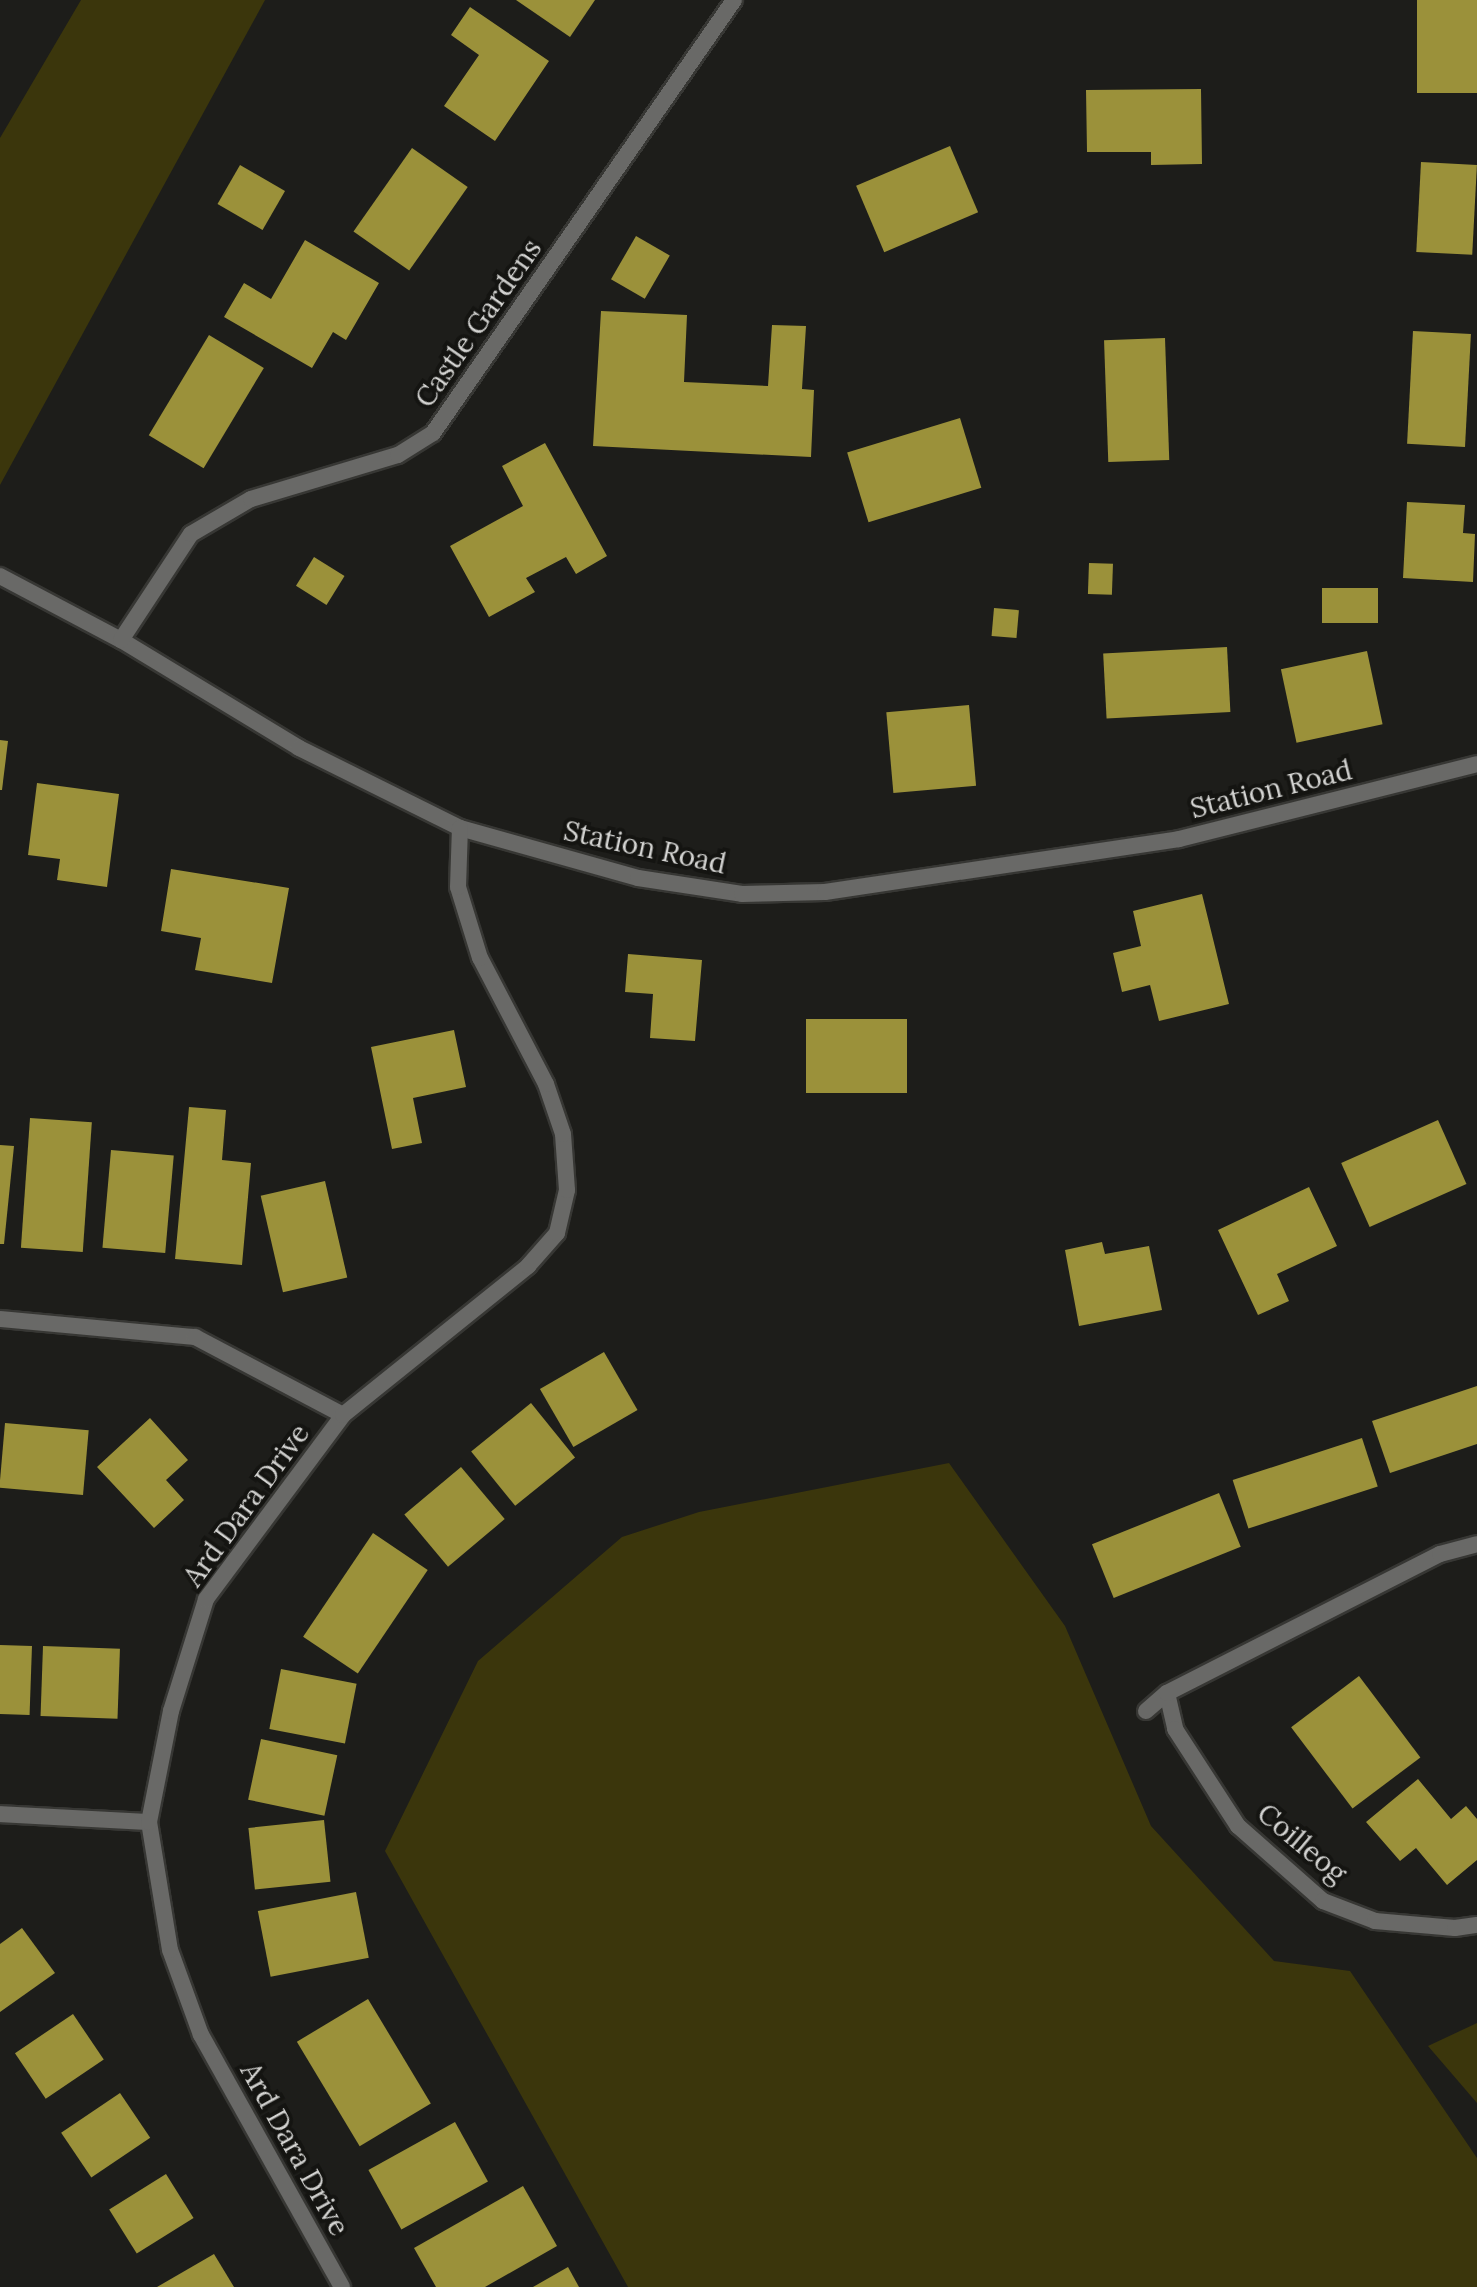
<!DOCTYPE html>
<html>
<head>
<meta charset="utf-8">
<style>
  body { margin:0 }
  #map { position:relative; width:1477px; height:2287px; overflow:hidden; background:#1d1d1a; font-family:Lora,serif }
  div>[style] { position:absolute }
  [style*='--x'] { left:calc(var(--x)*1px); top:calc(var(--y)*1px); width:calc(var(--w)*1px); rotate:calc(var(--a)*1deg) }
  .green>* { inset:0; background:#3b360c }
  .building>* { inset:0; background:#9b913a; transform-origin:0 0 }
  .roads { filter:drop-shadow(2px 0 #373734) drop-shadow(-2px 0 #373734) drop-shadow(0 2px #373734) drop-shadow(0 -2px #373734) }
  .minor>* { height:16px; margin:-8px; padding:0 8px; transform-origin:8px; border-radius:8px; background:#696967 }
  span { translate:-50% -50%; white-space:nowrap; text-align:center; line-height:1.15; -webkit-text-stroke:8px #141411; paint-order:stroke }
  .street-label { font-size:28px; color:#d4d4d2 }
</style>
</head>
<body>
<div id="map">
  <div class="green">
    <div style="clip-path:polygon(81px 0,265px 0,0 485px,0 138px)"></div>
    <div style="clip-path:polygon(949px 1463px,1065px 1626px,1151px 1826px,1274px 1961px,1350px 1971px,1477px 2158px,1477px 2287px,628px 2287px,385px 1851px,478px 1661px,622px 1537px,699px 1512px)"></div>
    <div style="clip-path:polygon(1477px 2023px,1477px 2103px,1428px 2046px)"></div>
  </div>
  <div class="building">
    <div style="clip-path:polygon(516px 0,595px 0,570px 37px)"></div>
    <div style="left:1417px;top:0;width:60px;height:93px"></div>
    <div style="clip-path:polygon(470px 7px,549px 61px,495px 141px,444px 106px,479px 55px,451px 35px)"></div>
    <div style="clip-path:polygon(1201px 89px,1202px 164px,1151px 165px,1151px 152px,1087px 152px,1086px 90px)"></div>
    <div style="left:950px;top:146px;width:72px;height:102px;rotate:67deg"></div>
    <div style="left:412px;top:148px;width:68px;height:102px;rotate:35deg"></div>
    <div style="left:1421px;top:162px;width:56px;height:90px;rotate:3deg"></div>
    <div style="left:240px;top:165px;width:52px;height:45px;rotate:30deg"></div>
    <div style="left:636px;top:236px;width:39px;height:50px;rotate:30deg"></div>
    <div style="clip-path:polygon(305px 240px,379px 283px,346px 340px,333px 332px,312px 368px,224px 317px,244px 283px,271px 299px)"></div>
    <div style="clip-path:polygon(601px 311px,687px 315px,684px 382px,768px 386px,772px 325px,806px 326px,802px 389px,814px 390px,811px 457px,593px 446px)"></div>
    <div style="left:1413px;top:331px;width:58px;height:113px;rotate:3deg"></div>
    <div style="left:209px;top:335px;width:64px;height:117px;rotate:31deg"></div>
    <div style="left:1165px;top:338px;width:122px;height:61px;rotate:88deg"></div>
    <div style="left:960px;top:418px;width:73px;height:118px;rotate:73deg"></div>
    <div style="clip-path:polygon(545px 443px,607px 556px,576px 574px,566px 557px,526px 578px,535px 592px,489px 617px,450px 546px,523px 506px,502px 466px)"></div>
    <div style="clip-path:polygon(1407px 502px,1465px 505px,1463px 533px,1475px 534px,1473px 582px,1403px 578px)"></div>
    <div style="left:314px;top:557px;width:36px;height:34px;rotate:32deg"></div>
    <div style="left:1089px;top:563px;width:24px;height:31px;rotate:2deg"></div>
    <div style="left:1378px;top:588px;width:35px;height:56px;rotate:90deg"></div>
    <div style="left:994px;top:608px;width:25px;height:28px;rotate:5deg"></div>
    <div style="left:1227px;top:647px;width:65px;height:124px;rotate:87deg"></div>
    <div style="left:1367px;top:651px;width:75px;height:88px;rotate:78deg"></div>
    <div style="left:969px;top:705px;width:81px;height:83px;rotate:85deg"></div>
    <div style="clip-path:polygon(0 740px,8px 741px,2px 790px,0 790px)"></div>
    <div style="clip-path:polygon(37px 783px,119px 794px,107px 887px,57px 880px,60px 859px,28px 855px)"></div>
    <div style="clip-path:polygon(171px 869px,289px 888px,272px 983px,195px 970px,201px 938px,161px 931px)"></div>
    <div style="clip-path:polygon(1202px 894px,1229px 1004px,1159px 1021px,1150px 985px,1122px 992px,1113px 953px,1141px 946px,1133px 911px)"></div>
    <div style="clip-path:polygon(628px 954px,702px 960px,695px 1041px,650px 1038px,653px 994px,625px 992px)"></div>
    <div style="left:806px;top:1019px;width:101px;height:74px"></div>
    <div style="clip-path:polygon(454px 1030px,466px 1087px,413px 1098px,422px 1143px,392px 1149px,371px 1047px)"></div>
    <div style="clip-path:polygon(189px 1107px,226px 1110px,222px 1160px,251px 1163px,242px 1265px,175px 1259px)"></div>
    <div style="left:30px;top:1118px;width:62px;height:130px;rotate:4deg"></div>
    <div style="left:1438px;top:1120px;width:70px;height:106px;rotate:66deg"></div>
    <div style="clip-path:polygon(0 1145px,14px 1146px,4px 1244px,0 1244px)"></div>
    <div style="left:111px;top:1150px;width:63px;height:98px;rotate:5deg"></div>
    <div style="left:325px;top:1181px;width:99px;height:66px;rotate:77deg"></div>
    <div style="clip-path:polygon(1309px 1187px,1337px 1246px,1277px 1274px,1289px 1301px,1258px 1315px,1218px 1230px)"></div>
    <div style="clip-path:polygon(1102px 1242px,1105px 1254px,1149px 1246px,1162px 1310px,1079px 1326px,1065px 1250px)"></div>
    <div style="left:604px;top:1352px;width:67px;height:74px;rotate:60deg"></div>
    <div style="clip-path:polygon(1477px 1386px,1477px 1444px,1390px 1473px,1372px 1421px)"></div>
    <div style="left:531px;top:1403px;width:70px;height:77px;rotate:51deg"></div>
    <div style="clip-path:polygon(150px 1418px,188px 1460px,166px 1480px,184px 1500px,154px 1528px,97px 1467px)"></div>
    <div style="left:5px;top:1423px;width:84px;height:65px;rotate:5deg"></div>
    <div style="left:1362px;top:1438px;width:51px;height:136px;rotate:72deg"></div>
    <div style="left:461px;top:1467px;width:68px;height:74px;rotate:50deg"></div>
    <div style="left:1219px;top:1493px;width:58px;height:137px;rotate:68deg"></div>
    <div style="left:373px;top:1533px;width:66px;height:125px;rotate:34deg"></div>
    <div style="left:0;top:1645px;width:32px;height:69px;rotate:2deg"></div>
    <div style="left:43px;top:1646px;width:77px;height:70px;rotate:2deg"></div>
    <div style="left:281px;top:1669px;width:77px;height:61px;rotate:11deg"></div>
    <div style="left:1359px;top:1676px;width:102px;height:85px;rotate:53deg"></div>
    <div style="left:261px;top:1739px;width:78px;height:62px;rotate:12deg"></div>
    <div style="clip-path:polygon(1418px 1779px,1451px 1819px,1466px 1806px,1477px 1819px,1477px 1860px,1447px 1885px,1416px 1848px,1400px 1861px,1366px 1822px)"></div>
    <div style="left:324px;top:1820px;width:62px;height:76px;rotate:84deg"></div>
    <div style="left:356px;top:1892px;width:67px;height:100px;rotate:79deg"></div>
    <div style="clip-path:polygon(22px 1928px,55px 1973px,0 2012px,0 1944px)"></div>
    <div style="left:368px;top:1999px;width:122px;height:83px;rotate:59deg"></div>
    <div style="left:73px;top:2014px;width:55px;height:70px;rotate:56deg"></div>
    <div style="left:120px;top:2093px;width:54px;height:71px;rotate:56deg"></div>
    <div style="left:455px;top:2122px;width:68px;height:99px;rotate:61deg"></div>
    <div style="left:166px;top:2174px;width:52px;height:67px;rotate:58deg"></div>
    <div style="clip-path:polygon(523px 2186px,557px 2246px,485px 2287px,436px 2287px,414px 2248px)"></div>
    <div style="clip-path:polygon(214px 2254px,234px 2287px,157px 2287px)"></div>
    <div style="clip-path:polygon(568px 2267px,579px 2287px,533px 2287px)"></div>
  </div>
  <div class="roads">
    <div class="minor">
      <div style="--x:0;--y:576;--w:137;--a:27.9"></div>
      <div style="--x:121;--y:640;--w:208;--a:31.2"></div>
      <div style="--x:299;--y:748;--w:180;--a:26.4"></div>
      <div style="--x:460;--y:828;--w:185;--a:15.7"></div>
      <div style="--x:638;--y:878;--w:105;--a:8.7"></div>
      <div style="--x:742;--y:894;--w:83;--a:-1.4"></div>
      <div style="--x:825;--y:892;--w:358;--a:-8.5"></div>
      <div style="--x:1179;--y:839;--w:307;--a:-14.1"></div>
      <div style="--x:121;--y:640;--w:127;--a:-56.6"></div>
      <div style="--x:191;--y:534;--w:69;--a:-30.3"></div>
      <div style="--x:251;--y:499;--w:153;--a:-16.7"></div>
      <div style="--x:398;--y:455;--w:41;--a:-32.2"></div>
      <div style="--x:433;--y:433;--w:527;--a:-55.19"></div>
      <div style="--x:0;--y:1319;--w:196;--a:5.3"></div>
      <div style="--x:195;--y:1337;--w:167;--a:27.8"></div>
      <div style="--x:1167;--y:1693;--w:37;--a:77"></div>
      <div style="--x:1175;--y:1729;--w:116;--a:57"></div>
      <div style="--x:1238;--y:1826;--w:113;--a:41.4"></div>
      <div style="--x:1323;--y:1901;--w:56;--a:21"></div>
      <div style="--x:1375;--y:1921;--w:80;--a:5"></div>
      <div style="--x:1455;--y:1928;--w:22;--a:-8"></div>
      <div style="--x:1146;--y:1711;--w:28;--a:-41"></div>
      <div style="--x:1167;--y:1693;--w:306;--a:-27"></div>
      <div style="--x:1440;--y:1554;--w:38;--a:-15"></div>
      <div style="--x:0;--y:1814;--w:149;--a:3.1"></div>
      <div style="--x:342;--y:2287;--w:289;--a:-119.2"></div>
      <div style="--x:201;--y:2035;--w:90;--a:-110"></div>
      <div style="--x:170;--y:1950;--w:130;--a:-99.3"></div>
      <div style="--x:149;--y:1822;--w:113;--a:-78.8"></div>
      <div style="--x:171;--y:1711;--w:117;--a:-72.6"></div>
      <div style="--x:206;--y:1599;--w:229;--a:-53.3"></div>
      <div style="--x:343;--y:1415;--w:238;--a:-38.8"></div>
      <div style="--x:528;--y:1266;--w:44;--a:-48.7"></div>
      <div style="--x:557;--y:1233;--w:44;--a:-76.9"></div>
      <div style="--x:567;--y:1190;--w:56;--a:-94.1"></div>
      <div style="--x:563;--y:1134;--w:53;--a:-108.8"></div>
      <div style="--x:546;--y:1084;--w:142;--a:-117.6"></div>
      <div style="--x:480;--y:958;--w:74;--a:-107.2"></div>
      <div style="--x:458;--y:887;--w:59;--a:-88.1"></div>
    </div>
  </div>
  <div class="street-label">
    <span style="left:478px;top:323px;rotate:-55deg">Castle Gardens</span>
    <span style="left:1271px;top:789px;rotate:-14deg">Station Road</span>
    <span style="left:645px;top:847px;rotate:12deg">Station Road</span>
    <span style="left:246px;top:1505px;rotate:-54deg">Ard Dara Drive</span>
    <span style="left:1302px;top:1843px;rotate:40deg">Coilleog</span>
    <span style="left:295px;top:2149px;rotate:61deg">Ard Dara Drive</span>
  </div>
</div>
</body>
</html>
